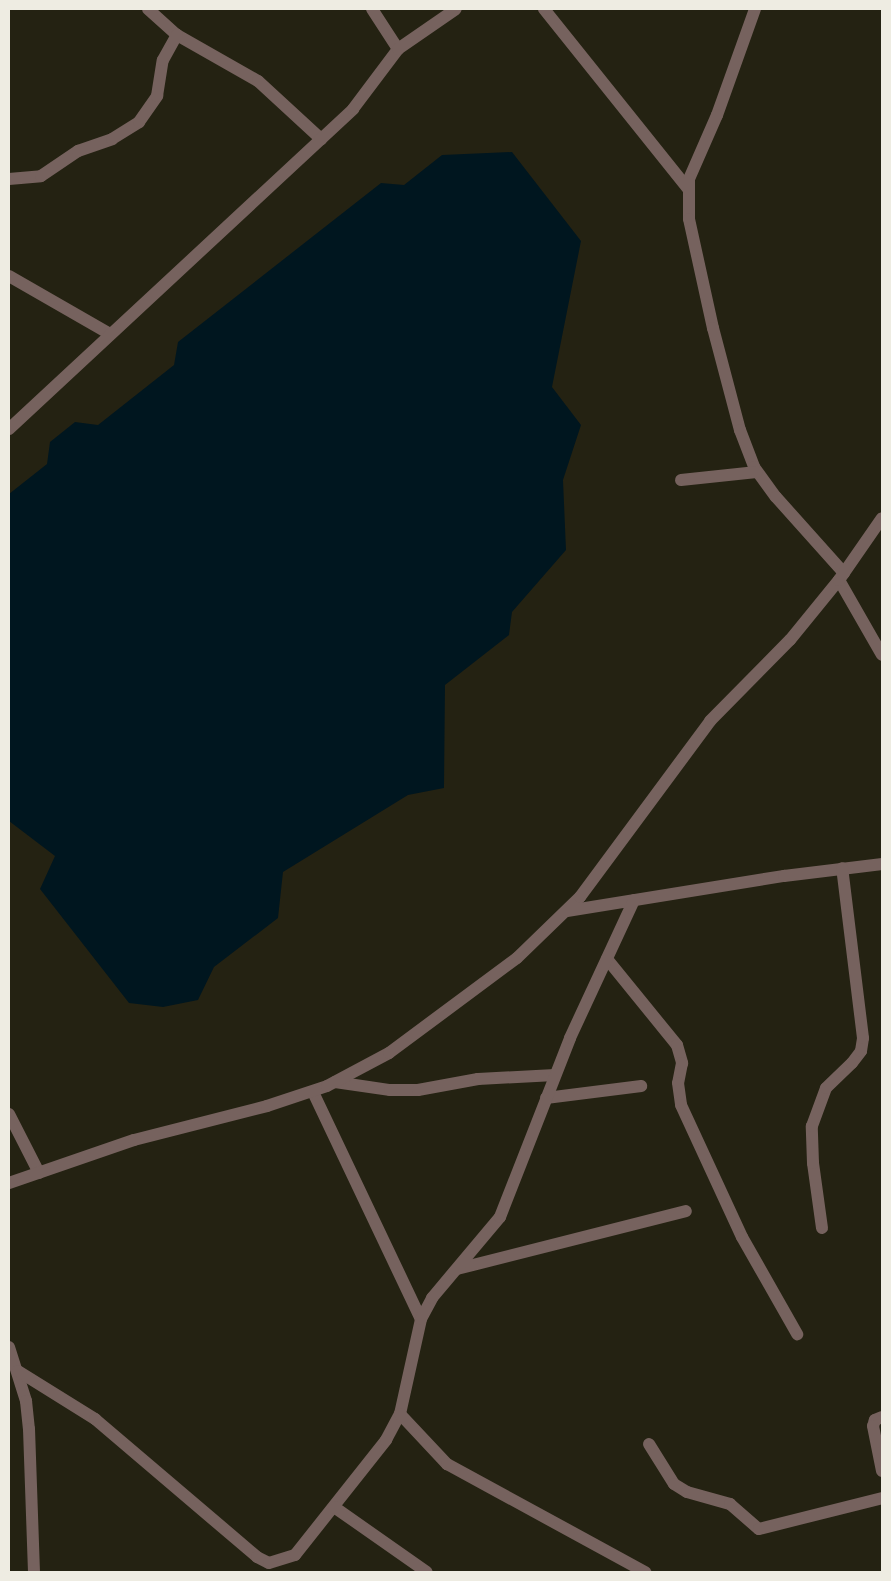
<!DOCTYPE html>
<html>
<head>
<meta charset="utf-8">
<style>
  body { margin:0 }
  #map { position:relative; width:891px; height:1581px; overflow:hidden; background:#242212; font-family:"PT Serif",serif }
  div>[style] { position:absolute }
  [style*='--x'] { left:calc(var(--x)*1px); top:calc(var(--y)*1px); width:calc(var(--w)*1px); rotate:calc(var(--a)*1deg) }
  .water>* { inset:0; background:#00161f }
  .minor>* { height:12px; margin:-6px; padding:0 6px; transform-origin:6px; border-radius:6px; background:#76625e }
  span { translate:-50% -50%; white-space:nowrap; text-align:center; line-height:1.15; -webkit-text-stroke:5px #1b1809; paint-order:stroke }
  .frame { position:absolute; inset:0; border:10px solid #eeece2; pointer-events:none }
</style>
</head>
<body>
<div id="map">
  <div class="water">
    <div style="clip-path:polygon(512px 152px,581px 241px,552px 387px,581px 425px,563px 480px,566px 550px,512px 612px,509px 635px,445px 685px,444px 788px,408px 795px,283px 872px,278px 918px,214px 967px,198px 1000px,163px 1007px,129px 1003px,40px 889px,55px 856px,9px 821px,9px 494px,47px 464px,50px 442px,75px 422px,98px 425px,174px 365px,178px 342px,381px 183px,404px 185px,442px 155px)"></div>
  </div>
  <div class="minor">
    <div style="--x:148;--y:9;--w:39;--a:42"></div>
    <div style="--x:177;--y:35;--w:93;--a:29.6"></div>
    <div style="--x:258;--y:81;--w:86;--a:42.6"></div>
    <div style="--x:372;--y:9;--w:48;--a:57"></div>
    <div style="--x:544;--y:9;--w:231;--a:51.3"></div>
    <div style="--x:755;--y:9;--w:113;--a:109.7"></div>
    <div style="--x:717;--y:115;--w:70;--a:113.6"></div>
    <div style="--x:689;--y:179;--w:40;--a:90"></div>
    <div style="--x:689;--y:219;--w:112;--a:77.6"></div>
    <div style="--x:713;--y:328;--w:106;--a:75.2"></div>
    <div style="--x:740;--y:430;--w:40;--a:69"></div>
    <div style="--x:754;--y:467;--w:37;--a:54"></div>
    <div style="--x:776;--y:497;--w:102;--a:48.2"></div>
    <div style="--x:9;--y:179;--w:32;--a:-5"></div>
    <div style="--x:41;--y:176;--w:45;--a:-34"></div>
    <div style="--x:78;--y:151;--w:36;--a:-19"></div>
    <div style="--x:112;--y:139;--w:32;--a:-32"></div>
    <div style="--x:139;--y:122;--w:32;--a:-55"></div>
    <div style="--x:157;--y:96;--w:36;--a:-81"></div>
    <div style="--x:163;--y:60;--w:29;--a:-61"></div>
    <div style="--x:9;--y:276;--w:116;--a:29.9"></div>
    <div style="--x:9;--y:429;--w:470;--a:-42.9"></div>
    <div style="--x:353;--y:109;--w:75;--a:-53.1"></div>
    <div style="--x:398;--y:49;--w:70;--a:-34.6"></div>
    <div style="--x:681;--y:480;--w:76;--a:-6"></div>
    <div style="--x:839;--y:580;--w:86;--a:60.2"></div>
    <div style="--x:567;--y:911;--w:220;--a:-9.2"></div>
    <div style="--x:784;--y:876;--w:99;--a:-7"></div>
    <div style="--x:607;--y:959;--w:111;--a:50.9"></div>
    <div style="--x:677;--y:1045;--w:19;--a:74"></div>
    <div style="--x:682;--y:1063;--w:20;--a:101"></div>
    <div style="--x:678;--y:1083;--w:22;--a:82"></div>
    <div style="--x:681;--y:1105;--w:145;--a:65.2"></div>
    <div style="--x:742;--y:1237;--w:112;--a:60.4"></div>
    <div style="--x:335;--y:1082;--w:56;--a:8.3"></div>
    <div style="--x:390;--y:1090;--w:28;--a:0"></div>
    <div style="--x:418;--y:1090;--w:61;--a:-10.4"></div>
    <div style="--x:478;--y:1079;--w:77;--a:-3"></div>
    <div style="--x:313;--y:1092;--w:251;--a:64.6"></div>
    <div style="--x:546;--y:1098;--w:96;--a:-7.2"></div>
    <div style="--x:9;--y:1114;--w:66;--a:63"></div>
    <div style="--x:9;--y:1183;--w:132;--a:-19"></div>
    <div style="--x:134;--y:1140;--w:137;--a:-14.3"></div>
    <div style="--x:267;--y:1106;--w:63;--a:-18.4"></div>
    <div style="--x:327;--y:1086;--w:70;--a:-28"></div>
    <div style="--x:389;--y:1053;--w:159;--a:-36.6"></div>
    <div style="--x:517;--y:958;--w:88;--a:-44.1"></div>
    <div style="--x:580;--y:897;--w:219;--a:-53.5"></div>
    <div style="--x:710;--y:721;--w:114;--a:-45.4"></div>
    <div style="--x:790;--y:640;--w:77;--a:-50.8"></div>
    <div style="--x:839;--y:580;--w:75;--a:-55.3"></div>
    <div style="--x:822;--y:1228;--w:66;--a:-97.9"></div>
    <div style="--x:813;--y:1163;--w:37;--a:-92"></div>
    <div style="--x:812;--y:1126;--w:40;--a:-69.8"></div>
    <div style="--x:826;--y:1088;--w:36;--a:-44"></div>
    <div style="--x:852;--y:1063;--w:15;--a:-53"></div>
    <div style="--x:861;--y:1051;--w:13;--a:-81"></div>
    <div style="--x:863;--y:1038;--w:171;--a:-97"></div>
    <div style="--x:457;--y:1269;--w:236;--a:-14.2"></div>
    <div style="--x:9;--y:1347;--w:57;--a:72.5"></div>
    <div style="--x:26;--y:1401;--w:28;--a:84"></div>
    <div style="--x:29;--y:1429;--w:143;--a:88"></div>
    <div style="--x:18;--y:1371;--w:91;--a:31.9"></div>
    <div style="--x:95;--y:1419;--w:213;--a:40.4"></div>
    <div style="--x:257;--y:1557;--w:13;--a:27"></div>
    <div style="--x:269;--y:1563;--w:27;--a:-17"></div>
    <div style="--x:295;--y:1555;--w:147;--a:-51.6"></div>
    <div style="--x:386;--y:1440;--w:30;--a:-62"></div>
    <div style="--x:400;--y:1414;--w:97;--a:-77.5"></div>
    <div style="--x:421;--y:1319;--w:24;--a:-62"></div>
    <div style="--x:432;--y:1298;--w:106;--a:-50"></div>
    <div style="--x:500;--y:1217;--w:192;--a:-68.6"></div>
    <div style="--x:570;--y:1038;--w:152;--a:-65.1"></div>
    <div style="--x:400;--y:1414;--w:69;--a:46.8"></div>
    <div style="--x:447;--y:1464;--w:226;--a:28.6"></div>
    <div style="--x:882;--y:1417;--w:8;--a:157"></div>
    <div style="--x:875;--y:1420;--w:6;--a:108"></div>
    <div style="--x:873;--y:1426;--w:46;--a:78.7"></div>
    <div style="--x:649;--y:1444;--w:47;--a:58"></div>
    <div style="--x:674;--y:1484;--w:15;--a:32"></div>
    <div style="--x:687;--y:1492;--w:45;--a:15.6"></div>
    <div style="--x:730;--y:1504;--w:38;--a:41"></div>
    <div style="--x:759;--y:1529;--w:127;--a:-14.1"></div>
    <div style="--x:334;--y:1507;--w:113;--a:35"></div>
  </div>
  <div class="frame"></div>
</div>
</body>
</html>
